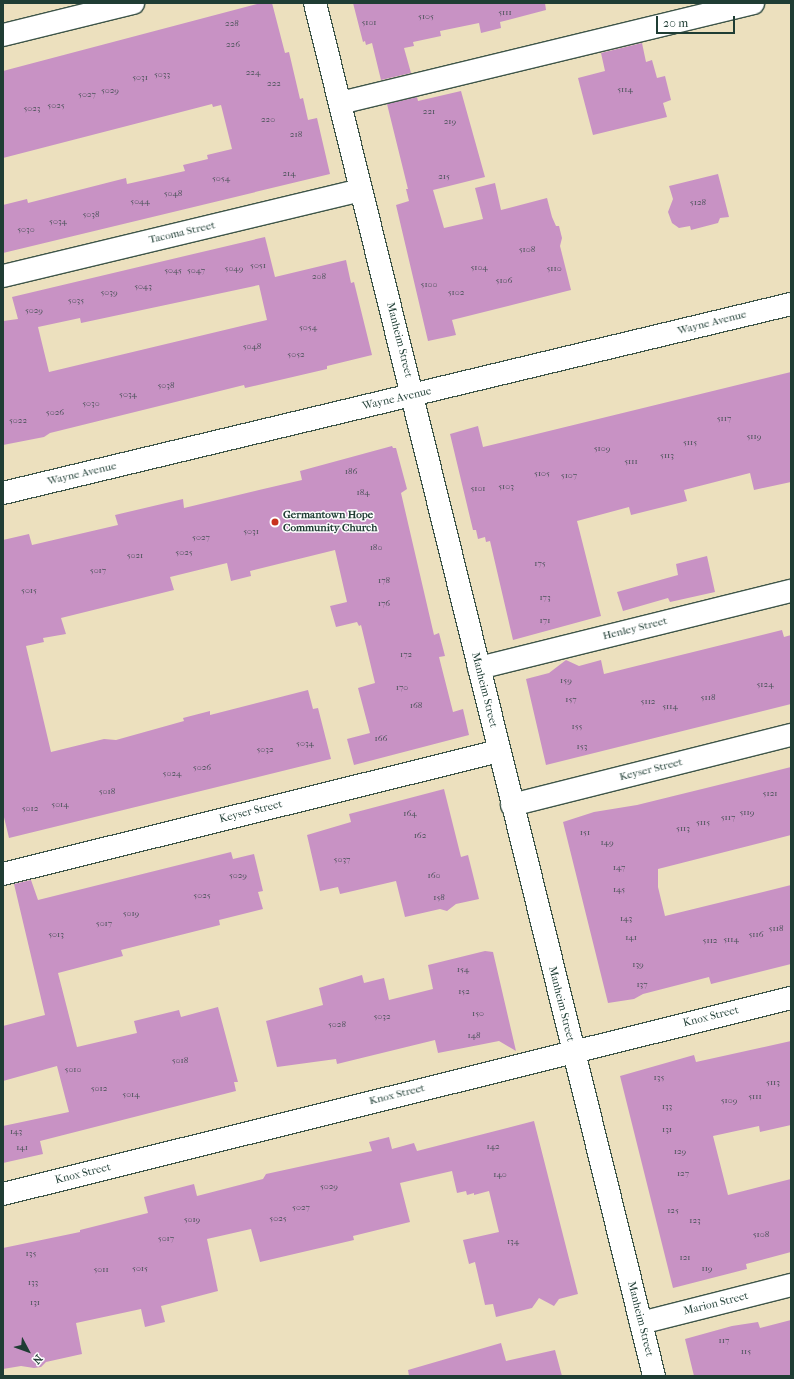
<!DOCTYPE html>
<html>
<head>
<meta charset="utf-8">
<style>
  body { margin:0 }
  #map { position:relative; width:794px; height:1379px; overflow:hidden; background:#ece0be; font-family:"IM FELL French Canon",serif }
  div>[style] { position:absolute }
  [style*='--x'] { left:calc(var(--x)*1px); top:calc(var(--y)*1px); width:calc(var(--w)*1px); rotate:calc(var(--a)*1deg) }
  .building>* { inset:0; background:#c892c4 }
  .roads { filter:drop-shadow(1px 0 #3e5549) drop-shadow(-1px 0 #3e5549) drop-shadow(0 1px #3e5549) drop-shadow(0 -1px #3e5549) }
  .minor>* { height:22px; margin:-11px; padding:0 11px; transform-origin:11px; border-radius:11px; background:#fff }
  .major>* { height:22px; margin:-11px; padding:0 11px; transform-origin:11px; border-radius:11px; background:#fff }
  .dots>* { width:11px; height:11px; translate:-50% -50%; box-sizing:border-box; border:2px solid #fff; border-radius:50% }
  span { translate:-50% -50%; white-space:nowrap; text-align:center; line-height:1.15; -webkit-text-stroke:3px #fff; paint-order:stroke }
  .number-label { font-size:9px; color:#495258 }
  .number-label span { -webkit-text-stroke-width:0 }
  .street-label { font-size:11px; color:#1f3d34 }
  .poi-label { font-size:11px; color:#1f3d34; font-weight:700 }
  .left { translate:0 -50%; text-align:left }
  .frame { position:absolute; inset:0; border:4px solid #1f3d34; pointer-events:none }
  .north { position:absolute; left:8px; top:1331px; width:40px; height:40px; -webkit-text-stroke:3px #fff; paint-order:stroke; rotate:131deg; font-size:11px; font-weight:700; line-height:16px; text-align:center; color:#1f3d34 }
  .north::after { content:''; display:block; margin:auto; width:14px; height:18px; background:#1f3d34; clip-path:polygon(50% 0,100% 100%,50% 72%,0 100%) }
  .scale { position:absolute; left:656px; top:16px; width:79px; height:18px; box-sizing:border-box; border:2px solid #1f3d34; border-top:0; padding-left:5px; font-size:12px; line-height:14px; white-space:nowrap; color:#1f3d34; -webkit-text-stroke:3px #fff; paint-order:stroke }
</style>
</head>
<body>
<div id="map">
  <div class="building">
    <div style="clip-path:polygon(261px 3px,272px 3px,285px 53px,289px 52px,300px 99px,303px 98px,308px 120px,317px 118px,330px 174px,3px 253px,3px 205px,27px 199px,28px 203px,126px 178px,127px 184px,163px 176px,185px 171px,183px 165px,208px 159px,207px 155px,232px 149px,221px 105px,213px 107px,212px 104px,3px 158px,3px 71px)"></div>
    <div style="clip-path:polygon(353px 3px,545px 3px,546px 10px,500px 22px,501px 28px,481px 33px,479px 23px,440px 31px,441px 36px,413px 42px,414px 46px,404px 48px,411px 73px,381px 80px,372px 43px,366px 45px,365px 41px,363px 42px)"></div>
    <div style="clip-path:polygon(642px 43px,646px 62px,652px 60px,657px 78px,665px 76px,671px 100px,663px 103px,667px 117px,593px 135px,578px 78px,605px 71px,601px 53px)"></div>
    <div style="clip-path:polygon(461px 91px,485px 177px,433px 190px,444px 228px,483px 219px,475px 188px,495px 183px,501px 210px,547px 198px,552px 217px,556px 226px,559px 226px,562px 238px,560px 246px,571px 290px,452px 320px,456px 335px,428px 341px,396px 205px,409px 201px,406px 189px,408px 189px,387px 104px,417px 97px,418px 101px)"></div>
    <div style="clip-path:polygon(718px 174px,729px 217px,720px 218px,718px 223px,691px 230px,690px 226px,679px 228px,672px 223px,668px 212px,673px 199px,669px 186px)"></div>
    <div style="clip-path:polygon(evenodd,265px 237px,275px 277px,346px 260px,351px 283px,354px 282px,372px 355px,327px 366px,327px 369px,245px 388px,244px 385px,50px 433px,44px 437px,3px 445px,3px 321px,18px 319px,12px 297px,265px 237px,259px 285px,267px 320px,49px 372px,38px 327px,80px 318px,81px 323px,259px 285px)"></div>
    <div style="clip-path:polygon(791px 372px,791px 482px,754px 490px,750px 473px,684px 490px,687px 501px,631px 515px,629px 507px,577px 521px,601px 616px,513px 640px,490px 541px,486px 542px,485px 537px,478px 539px,476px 530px,473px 530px,450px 434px,478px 426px,483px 447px)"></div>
    <div style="clip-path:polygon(392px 446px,393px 448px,396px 448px,407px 489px,401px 493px,434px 635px,439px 633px,445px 656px,439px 657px,453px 712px,463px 709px,469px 735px,354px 765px,347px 739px,370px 733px,358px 688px,375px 683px,361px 625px,359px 626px,357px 622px,336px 627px,330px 606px,347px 602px,335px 550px,250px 571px,251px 576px,231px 581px,227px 563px,170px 577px,174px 590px,61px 618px,66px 634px,43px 638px,44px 642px,26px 646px,51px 752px,104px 739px,116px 740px,184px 721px,183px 718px,210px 711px,210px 715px,308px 690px,313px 709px,318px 708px,331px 759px,9px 838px,3px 813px,3px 540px,29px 534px,32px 545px,118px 525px,115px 515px,183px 499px,184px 508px,259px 490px,302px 480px,300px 471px)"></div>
    <div style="clip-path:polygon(707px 556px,715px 592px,670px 602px,668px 598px,623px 611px,617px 592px,678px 575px,676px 564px)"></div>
    <div style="clip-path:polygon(782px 630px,784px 637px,791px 635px,791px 704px,546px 765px,526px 679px,549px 673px,566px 660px,579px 666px,601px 660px,604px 674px)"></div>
    <div style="clip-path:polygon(791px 767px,791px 835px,658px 869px,658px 887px,665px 916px,791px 885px,791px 964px,711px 984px,709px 977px,643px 994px,634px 999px,608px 1003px,563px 822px,594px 812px,637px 805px)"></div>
    <div style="clip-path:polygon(444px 789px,461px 857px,468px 855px,479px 899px,456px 904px,447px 911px,440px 909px,405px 917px,396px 881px,340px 894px,338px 887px,320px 891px,307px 835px,351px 822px,349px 814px)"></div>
    <div style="clip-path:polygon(231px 852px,233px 859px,254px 854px,263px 891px,258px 892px,263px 909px,219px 920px,220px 925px,121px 950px,123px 956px,58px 973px,77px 1047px,137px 1033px,134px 1021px,179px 1010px,181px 1017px,218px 1007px,238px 1082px,234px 1082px,236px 1091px,40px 1141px,43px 1154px,3px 1163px,3px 1126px,69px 1112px,57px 1066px,3px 1081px,3px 1026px,45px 1015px,14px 884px,31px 880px,38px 900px)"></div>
    <div style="clip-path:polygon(485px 951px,493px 952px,516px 1051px,499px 1041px,438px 1053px,435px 1040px,337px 1064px,336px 1059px,277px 1067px,266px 1021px,323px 1005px,319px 988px,362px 975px,364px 983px,384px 978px,389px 1000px,433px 989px,428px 965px)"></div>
    <div style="clip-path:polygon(791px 1041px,791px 1125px,760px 1132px,759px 1126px,713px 1136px,728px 1195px,791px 1179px,791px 1252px,746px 1264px,747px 1269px,673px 1288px,620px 1076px,694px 1055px,696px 1062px)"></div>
    <div style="clip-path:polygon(534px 1121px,578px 1294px,559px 1299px,554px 1306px,539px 1298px,532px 1308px,496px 1317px,493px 1304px,485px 1305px,475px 1262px,469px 1264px,463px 1240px,499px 1232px,489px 1191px,474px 1195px,474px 1193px,467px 1195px,466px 1191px,457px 1193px,452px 1171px,400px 1183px,410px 1222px,353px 1236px,354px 1240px,260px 1262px,251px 1229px,207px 1239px,218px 1291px,161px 1306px,165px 1322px,145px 1327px,141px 1309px,76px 1323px,82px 1354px,46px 1362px,41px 1367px,34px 1368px,21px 1366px,3px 1369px,3px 1248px,80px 1232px,80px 1230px,148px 1213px,144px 1197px,194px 1184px,197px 1196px,263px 1179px,266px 1174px,372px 1151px,369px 1142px,389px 1137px,392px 1149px,414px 1143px,417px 1151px)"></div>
    <div style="clip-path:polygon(791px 1320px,791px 1376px,694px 1376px,685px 1339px,732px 1326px,758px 1322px,760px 1328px)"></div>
    <div style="clip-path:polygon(501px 1343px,506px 1361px,555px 1350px,562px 1376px,409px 1376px,408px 1370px)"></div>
  </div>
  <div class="roads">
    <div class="minor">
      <div style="--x:315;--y:3;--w:1414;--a:76.13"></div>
      <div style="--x:3;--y:35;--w:134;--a:-13.8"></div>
      <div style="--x:340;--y:103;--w:425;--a:-13.6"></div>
      <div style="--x:3;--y:276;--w:368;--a:-13.5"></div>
      <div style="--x:479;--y:668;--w:321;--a:-13.9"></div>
      <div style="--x:512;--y:805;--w:288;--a:-14.1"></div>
      <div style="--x:3;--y:874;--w:511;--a:-13.93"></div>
      <div style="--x:3;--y:1194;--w:812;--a:-13.97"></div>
      <div style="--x:641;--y:1323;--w:155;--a:-14.2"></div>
    </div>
    <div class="major">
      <div style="--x:3;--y:493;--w:810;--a:-13.49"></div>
    </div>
  </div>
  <div class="dots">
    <div style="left:275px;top:522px;background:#c8321e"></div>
  </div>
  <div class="number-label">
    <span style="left:505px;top:12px">5111</span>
    <span style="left:426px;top:16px">5105</span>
    <span style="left:369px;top:22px">5101</span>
    <span style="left:232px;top:23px">228</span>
    <span style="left:233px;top:44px">226</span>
    <span style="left:253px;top:72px">224</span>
    <span style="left:162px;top:74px">5033</span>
    <span style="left:140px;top:77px">5031</span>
    <span style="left:274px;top:83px">222</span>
    <span style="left:625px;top:89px">5114</span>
    <span style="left:110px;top:90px">5029</span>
    <span style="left:87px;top:94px">5027</span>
    <span style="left:56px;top:105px">5025</span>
    <span style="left:32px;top:108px">5023</span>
    <span style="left:429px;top:111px">221</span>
    <span style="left:268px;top:119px">220</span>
    <span style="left:450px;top:121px">219</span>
    <span style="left:296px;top:134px">218</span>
    <span style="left:289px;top:173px">214</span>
    <span style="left:444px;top:176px">215</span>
    <span style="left:221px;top:178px">5054</span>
    <span style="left:173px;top:193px">5048</span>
    <span style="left:140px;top:201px">5044</span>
    <span style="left:698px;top:202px">5128</span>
    <span style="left:91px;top:214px">5038</span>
    <span style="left:58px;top:221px">5034</span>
    <span style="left:26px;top:229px">5030</span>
    <span style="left:527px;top:249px">5108</span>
    <span style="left:258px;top:265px">5051</span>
    <span style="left:479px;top:267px">5104</span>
    <span style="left:234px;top:268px">5049</span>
    <span style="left:554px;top:268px">5110</span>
    <span style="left:173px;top:270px">5045</span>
    <span style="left:196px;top:270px">5047</span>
    <span style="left:319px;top:276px">208</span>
    <span style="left:504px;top:280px">5106</span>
    <span style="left:429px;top:284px">5100</span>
    <span style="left:143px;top:286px">5043</span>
    <span style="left:109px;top:292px">5039</span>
    <span style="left:456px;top:292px">5102</span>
    <span style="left:76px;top:300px">5035</span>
    <span style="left:34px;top:310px">5029</span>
    <span style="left:308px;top:327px">5054</span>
    <span style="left:252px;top:346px">5048</span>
    <span style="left:296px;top:354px">5052</span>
    <span style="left:166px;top:385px">5038</span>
    <span style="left:128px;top:394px">5034</span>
    <span style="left:91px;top:403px">5030</span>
    <span style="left:55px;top:412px">5026</span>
    <span style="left:724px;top:418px">5117</span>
    <span style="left:18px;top:420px">5022</span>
    <span style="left:754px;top:436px">5119</span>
    <span style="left:690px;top:442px">5115</span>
    <span style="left:602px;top:448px">5109</span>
    <span style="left:667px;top:455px">5113</span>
    <span style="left:631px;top:461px">5111</span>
    <span style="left:351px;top:471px">186</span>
    <span style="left:542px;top:473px">5105</span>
    <span style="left:569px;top:475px">5107</span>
    <span style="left:506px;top:486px">5103</span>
    <span style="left:478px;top:488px">5101</span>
    <span style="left:363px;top:492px">184</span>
    <span style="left:251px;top:531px">5031</span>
    <span style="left:201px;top:537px">5027</span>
    <span style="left:376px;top:547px">180</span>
    <span style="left:184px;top:552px">5025</span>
    <span style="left:135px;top:555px">5021</span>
    <span style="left:540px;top:563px">175</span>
    <span style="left:98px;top:570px">5017</span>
    <span style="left:384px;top:580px">178</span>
    <span style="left:29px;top:590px">5015</span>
    <span style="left:545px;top:597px">173</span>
    <span style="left:384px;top:603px">176</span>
    <span style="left:545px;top:620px">171</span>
    <span style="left:406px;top:654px">172</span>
    <span style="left:566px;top:680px">159</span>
    <span style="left:765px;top:684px">5124</span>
    <span style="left:402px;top:687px">170</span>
    <span style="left:708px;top:697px">5118</span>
    <span style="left:571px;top:699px">157</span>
    <span style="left:648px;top:701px">5112</span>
    <span style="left:416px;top:705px">168</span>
    <span style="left:670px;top:706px">5114</span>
    <span style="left:577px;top:726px">155</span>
    <span style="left:381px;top:738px">166</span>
    <span style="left:305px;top:743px">5034</span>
    <span style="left:582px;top:746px">153</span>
    <span style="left:265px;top:749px">5032</span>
    <span style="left:202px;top:767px">5026</span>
    <span style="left:172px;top:773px">5024</span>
    <span style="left:107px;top:791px">5018</span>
    <span style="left:770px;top:793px">5121</span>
    <span style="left:60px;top:804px">5014</span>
    <span style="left:30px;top:808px">5012</span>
    <span style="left:747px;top:812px">5119</span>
    <span style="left:410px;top:813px">164</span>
    <span style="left:728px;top:817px">5117</span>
    <span style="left:703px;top:822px">5115</span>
    <span style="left:683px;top:828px">5113</span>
    <span style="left:585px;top:832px">151</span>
    <span style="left:420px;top:835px">162</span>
    <span style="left:607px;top:842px">149</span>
    <span style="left:342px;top:859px">5037</span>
    <span style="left:619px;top:867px">147</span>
    <span style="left:238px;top:875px">5029</span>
    <span style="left:434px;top:875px">160</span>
    <span style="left:619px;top:889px">145</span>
    <span style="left:202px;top:895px">5025</span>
    <span style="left:439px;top:897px">158</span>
    <span style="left:131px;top:913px">5019</span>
    <span style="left:626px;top:918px">143</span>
    <span style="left:104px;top:923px">5017</span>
    <span style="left:776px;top:928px">5118</span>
    <span style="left:56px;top:934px">5013</span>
    <span style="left:756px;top:934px">5116</span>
    <span style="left:631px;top:937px">141</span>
    <span style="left:731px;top:939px">5114</span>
    <span style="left:710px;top:940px">5112</span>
    <span style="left:638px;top:964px">139</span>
    <span style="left:463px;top:969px">154</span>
    <span style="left:642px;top:984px">137</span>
    <span style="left:464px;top:991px">152</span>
    <span style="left:478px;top:1013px">150</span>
    <span style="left:382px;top:1016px">5032</span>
    <span style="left:337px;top:1024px">5028</span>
    <span style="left:474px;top:1035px">148</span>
    <span style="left:180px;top:1060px">5018</span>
    <span style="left:73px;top:1069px">5010</span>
    <span style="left:659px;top:1077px">135</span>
    <span style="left:773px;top:1082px">5113</span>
    <span style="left:99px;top:1088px">5012</span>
    <span style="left:131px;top:1094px">5014</span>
    <span style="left:755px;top:1096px">5111</span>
    <span style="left:729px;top:1100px">5109</span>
    <span style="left:667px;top:1106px">133</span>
    <span style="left:667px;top:1129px">131</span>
    <span style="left:16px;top:1131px">143</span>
    <span style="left:493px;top:1146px">142</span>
    <span style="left:22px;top:1147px">141</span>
    <span style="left:680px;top:1151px">129</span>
    <span style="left:683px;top:1173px">127</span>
    <span style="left:500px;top:1174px">140</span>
    <span style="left:329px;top:1186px">5029</span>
    <span style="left:301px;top:1207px">5027</span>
    <span style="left:673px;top:1210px">125</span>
    <span style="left:278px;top:1218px">5025</span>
    <span style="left:192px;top:1219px">5019</span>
    <span style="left:695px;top:1220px">123</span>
    <span style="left:761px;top:1234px">5108</span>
    <span style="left:166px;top:1238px">5017</span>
    <span style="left:513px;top:1241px">134</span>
    <span style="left:31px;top:1253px">135</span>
    <span style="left:685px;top:1257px">121</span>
    <span style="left:140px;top:1268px">5015</span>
    <span style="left:707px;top:1268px">119</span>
    <span style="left:101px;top:1269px">5011</span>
    <span style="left:33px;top:1282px">133</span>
    <span style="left:35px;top:1302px">131</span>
    <span style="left:724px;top:1340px">117</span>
    <span style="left:746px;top:1351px">115</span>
  </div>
  <div class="street-label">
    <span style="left:182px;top:233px;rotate:-13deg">Tacoma Street</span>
    <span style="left:712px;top:323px;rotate:-14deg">Wayne Avenue</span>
    <span style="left:399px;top:340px;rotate:76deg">Manheim Street</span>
    <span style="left:397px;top:399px;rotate:-13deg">Wayne Avenue</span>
    <span style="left:82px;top:474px;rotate:-13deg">Wayne Avenue</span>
    <span style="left:635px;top:629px;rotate:-14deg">Henley Street</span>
    <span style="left:484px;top:690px;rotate:76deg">Manheim Street</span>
    <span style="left:651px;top:770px;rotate:-14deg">Keyser Street</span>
    <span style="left:251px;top:812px;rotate:-14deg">Keyser Street</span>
    <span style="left:561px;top:1004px;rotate:76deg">Manheim Street</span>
    <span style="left:711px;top:1017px;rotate:-14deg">Knox Street</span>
    <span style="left:397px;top:1095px;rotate:-14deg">Knox Street</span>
    <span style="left:83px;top:1174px;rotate:-14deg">Knox Street</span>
    <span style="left:716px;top:1304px;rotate:-14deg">Marion Street</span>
    <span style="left:640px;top:1319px;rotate:76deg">Manheim Street</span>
  </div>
  <div class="poi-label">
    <span class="left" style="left:283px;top:522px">Germantown Hope<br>Community Church</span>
  </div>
  <div class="frame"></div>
  <div class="north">N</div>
  <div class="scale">20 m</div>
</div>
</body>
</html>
